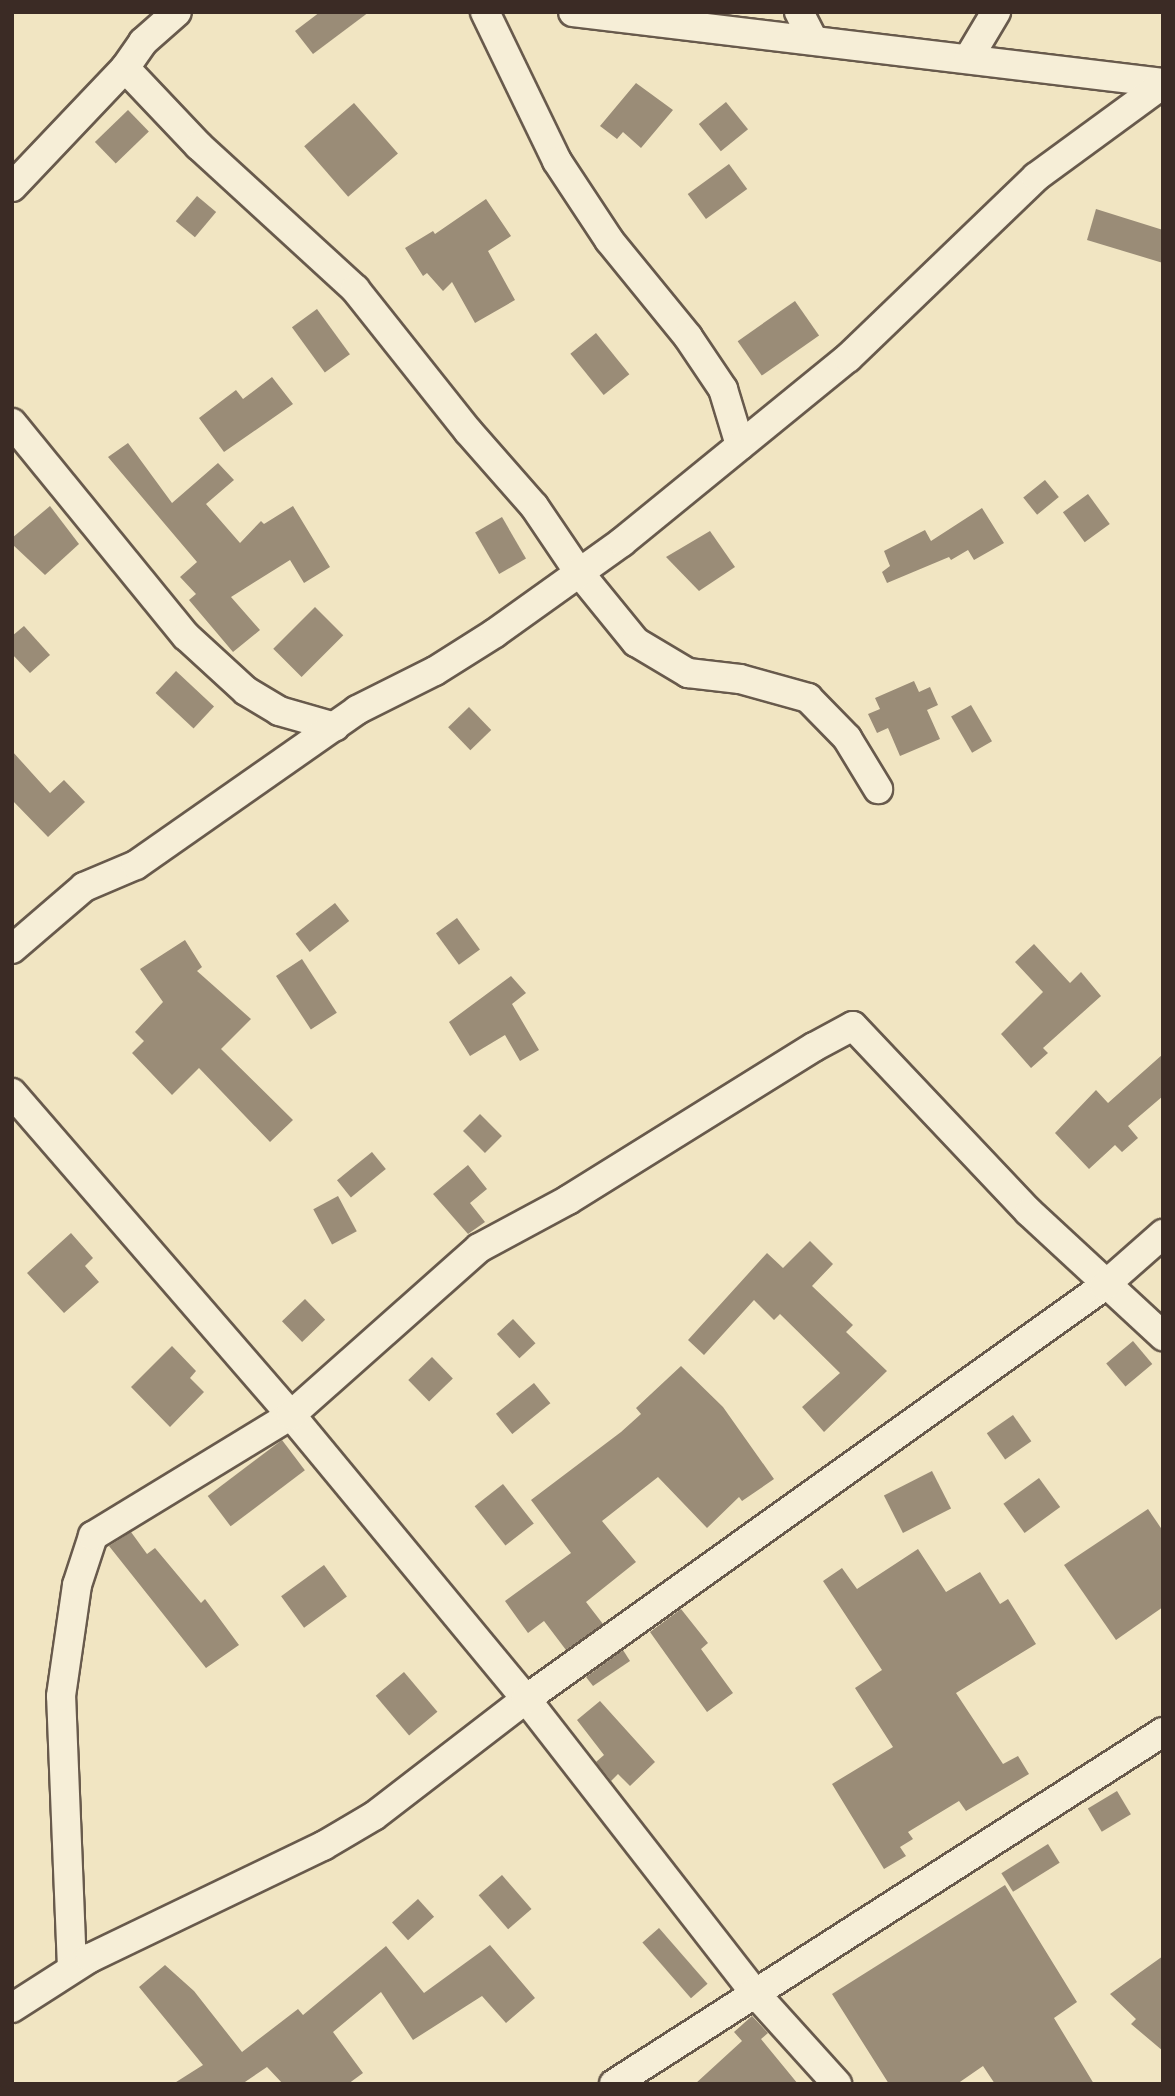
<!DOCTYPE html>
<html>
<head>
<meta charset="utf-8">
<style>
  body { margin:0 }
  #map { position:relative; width:1175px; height:2096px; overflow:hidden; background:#f1e5c2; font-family:"IM FELL Double Pica",serif }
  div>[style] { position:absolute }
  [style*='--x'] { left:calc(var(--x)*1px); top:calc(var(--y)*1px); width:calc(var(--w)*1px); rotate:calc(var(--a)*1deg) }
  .building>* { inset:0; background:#9a8c77; transform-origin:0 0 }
  .roads { filter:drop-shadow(2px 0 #685a4c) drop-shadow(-2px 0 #685a4c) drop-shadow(0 2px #685a4c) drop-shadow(0 -2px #685a4c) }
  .minor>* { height:28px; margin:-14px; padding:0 14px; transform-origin:14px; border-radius:14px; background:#f6eed7 }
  span { translate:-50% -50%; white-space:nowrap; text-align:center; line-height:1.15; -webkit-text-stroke:6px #f6eed7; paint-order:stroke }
  .frame { position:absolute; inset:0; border:14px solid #3b2b25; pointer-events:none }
</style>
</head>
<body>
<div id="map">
  <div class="building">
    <div style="clip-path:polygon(320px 12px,369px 12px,313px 54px,295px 31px)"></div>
    <div style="clip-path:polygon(636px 83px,673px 110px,641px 148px,623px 132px,617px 139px,600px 126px)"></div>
    <div style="left:726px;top:102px;width:35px;height:35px;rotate:51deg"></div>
    <div style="left:354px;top:103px;width:67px;height:66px;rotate:49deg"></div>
    <div style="left:128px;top:110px;width:30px;height:46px;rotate:46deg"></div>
    <div style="left:729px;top:164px;width:31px;height:51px;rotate:54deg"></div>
    <div style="left:197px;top:196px;width:25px;height:33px;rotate:40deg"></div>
    <div style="clip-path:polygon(486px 199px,511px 236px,488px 251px,515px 300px,475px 323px,452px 282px,443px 291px,427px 273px,423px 276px,405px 248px,433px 231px,435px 234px)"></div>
    <div style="clip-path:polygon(1096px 209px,1163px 230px,1163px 263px,1087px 240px)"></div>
    <div style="left:795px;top:301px;width:42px;height:70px;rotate:55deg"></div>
    <div style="left:317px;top:309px;width:56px;height:31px;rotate:54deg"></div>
    <div style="left:596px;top:333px;width:53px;height:33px;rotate:51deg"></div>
    <div style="clip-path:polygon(272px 377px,293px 404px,224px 452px,199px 418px,236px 390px,243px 399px)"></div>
    <div style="clip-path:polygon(128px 443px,172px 503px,218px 463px,234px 480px,206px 504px,240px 543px,261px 521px,264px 524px,293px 506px,330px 567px,304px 583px,290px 560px,231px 597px,260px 630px,233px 652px,189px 600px,196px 594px,180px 577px,197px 562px,108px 457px)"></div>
    <div style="left:1045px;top:480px;width:22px;height:28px;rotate:51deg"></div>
    <div style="left:1088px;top:494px;width:37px;height:31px;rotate:54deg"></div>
    <div style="clip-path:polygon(50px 506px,79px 544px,45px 575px,12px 544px,12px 538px)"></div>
    <div style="clip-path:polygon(982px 508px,1004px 543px,974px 560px,968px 550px,951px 560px,949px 557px,887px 583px,882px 572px,890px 566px,884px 551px,925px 530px,931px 541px)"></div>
    <div style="left:502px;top:517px;width:48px;height:31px;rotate:60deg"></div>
    <div style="clip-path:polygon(710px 531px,735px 567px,699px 591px,666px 557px)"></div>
    <div style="left:315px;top:607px;width:40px;height:59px;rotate:45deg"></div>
    <div style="clip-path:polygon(24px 626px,50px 655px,30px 673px,12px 654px,12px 636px)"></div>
    <div style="left:176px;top:671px;width:52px;height:30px;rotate:43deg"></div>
    <div style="clip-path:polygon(914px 681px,919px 692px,930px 687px,938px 705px,927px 710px,940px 739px,900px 756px,888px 728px,877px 733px,868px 714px,880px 709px,875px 698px)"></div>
    <div style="left:971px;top:705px;width:42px;height:23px;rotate:60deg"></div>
    <div style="left:469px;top:707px;width:32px;height:29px;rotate:46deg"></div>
    <div style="clip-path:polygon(12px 751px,50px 793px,64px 780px,85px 802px,48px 837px,12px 800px)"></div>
    <div style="left:335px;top:903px;width:23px;height:50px;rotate:52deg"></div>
    <div style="left:457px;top:918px;width:39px;height:26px;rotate:54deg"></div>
    <div style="clip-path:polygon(185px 940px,202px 967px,197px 971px,251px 1019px,221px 1049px,293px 1120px,270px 1142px,199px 1068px,172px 1095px,132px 1053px,144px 1041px,135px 1032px,163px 1002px,140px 969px)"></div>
    <div style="clip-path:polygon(1034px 944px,1070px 983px,1081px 972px,1101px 996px,1043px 1048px,1048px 1053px,1031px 1068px,1001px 1034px,1043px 992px,1015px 962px)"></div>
    <div style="left:302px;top:959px;width:64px;height:31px;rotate:57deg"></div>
    <div style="clip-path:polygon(511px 976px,526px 993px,512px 1004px,539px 1050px,520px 1061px,505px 1035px,470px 1056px,449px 1022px)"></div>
    <div style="clip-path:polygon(1163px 1054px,1163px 1096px,1128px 1126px,1138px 1138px,1122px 1152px,1115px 1145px,1089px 1169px,1055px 1133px,1096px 1090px,1108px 1103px)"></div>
    <div style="left:480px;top:1114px;width:31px;height:24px;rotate:45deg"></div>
    <div style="left:372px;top:1152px;width:22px;height:45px;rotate:51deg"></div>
    <div style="clip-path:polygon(468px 1165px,487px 1189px,470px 1203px,485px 1222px,468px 1234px,433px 1194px)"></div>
    <div style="left:338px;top:1196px;width:40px;height:28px;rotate:62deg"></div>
    <div style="clip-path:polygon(71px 1233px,93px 1258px,85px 1266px,99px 1282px,64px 1313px,27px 1273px)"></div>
    <div style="clip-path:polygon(810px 1241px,833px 1264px,812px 1286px,853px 1325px,846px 1332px,887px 1371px,824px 1432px,802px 1407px,840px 1373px,780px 1314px,774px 1320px,754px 1300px,704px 1355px,688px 1340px,767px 1253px,783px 1268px)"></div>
    <div style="left:305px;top:1299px;width:29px;height:32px;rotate:46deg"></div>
    <div style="left:513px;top:1319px;width:33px;height:22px;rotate:47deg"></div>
    <div style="left:1133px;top:1341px;width:30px;height:35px;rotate:50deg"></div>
    <div style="clip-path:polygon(172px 1346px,196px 1371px,190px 1378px,204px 1392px,170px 1427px,131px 1387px)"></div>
    <div style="left:432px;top:1357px;width:30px;height:33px;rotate:46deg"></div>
    <div style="clip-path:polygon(681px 1366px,723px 1407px,774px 1479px,742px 1501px,739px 1497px,707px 1528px,658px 1477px,602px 1521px,636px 1562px,586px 1602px,603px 1624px,566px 1650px,544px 1621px,528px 1633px,505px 1601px,571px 1553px,531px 1500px,621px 1432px,641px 1414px,636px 1408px)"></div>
    <div style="left:534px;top:1383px;width:26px;height:49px;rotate:51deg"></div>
    <div style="left:1013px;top:1415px;width:32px;height:32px;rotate:55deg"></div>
    <div style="left:282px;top:1440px;width:38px;height:93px;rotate:53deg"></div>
    <div style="left:932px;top:1471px;width:42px;height:54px;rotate:63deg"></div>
    <div style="left:1039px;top:1478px;width:36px;height:44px;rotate:54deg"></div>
    <div style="left:503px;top:1484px;width:50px;height:36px;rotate:52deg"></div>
    <div style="clip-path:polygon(1148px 1509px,1163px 1531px,1163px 1607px,1116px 1640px,1064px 1565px)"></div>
    <div style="clip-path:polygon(131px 1532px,147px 1554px,155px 1548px,201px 1603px,205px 1599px,239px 1645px,206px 1668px,109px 1546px)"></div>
    <div style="clip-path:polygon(918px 1549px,946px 1592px,980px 1572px,1000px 1604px,1008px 1599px,1036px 1644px,956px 1693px,1003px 1764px,1018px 1756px,1029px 1774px,966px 1811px,959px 1801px,908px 1832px,913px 1839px,900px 1847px,906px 1856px,884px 1869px,832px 1784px,893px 1747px,855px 1688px,882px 1670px,823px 1581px,842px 1568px,857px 1589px)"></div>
    <div style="left:324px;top:1565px;width:39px;height:53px;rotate:54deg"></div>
    <div style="clip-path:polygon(681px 1609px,708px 1643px,701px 1649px,733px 1693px,707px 1712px,650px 1632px)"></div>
    <div style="clip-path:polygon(623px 1650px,630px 1661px,593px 1686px,586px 1677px)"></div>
    <div style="left:404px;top:1672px;width:52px;height:37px;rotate:50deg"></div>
    <div style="clip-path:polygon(600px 1701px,655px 1762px,630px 1786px,618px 1774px,611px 1781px,608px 1777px,596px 1762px,604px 1755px,577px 1720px)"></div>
    <div style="left:1117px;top:1791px;width:27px;height:34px;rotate:59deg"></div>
    <div style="left:1048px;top:1844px;width:22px;height:55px;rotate:58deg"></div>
    <div style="left:502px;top:1875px;width:45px;height:31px;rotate:49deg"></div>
    <div style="clip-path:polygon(1005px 1885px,1077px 2002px,1054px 2018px,1094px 2084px,995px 2084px,983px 2066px,957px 2084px,889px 2084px,832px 1994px)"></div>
    <div style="left:418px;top:1899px;width:24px;height:35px;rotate:48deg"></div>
    <div style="left:659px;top:1928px;width:74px;height:22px;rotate:49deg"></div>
    <div style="clip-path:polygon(490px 1945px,535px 1998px,506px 2023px,482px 1996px,413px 2040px,381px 1992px,333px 2032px,363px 2073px,348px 2084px,283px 2084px,267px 2067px,242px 2084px,173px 2084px,203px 2065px,139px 1987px,165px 1965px,194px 1991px,242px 2052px,298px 2009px,303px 2015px,386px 1946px,424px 1993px)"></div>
    <div style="clip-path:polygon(1163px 1956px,1163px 2051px,1131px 2024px,1136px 2019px,1110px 1994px)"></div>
    <div style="clip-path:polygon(752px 2016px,768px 2033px,761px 2039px,798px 2084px,695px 2084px,742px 2041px,734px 2032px)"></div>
  </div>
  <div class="roads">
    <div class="minor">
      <div style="--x:485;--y:12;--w:165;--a:64.2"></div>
      <div style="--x:557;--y:161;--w:95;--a:56.6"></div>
      <div style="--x:609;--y:240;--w:125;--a:50.8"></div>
      <div style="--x:688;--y:337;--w:63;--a:56.1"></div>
      <div style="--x:723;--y:389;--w:59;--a:73.1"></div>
      <div style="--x:573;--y:12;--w:594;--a:6.86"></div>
      <div style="--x:799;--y:12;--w:29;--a:63"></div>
      <div style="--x:968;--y:59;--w:55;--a:-59.2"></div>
      <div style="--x:125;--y:68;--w:108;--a:46.5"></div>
      <div style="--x:199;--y:146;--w:212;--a:42.5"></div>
      <div style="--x:355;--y:289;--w:181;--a:51.5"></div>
      <div style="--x:468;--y:431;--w:100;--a:48.7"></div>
      <div style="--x:534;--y:506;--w:78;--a:55.9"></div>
      <div style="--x:578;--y:571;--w:92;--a:50.8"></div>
      <div style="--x:636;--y:642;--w:61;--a:30.8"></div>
      <div style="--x:688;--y:673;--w:52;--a:6.6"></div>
      <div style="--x:740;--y:679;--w:71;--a:15.6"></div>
      <div style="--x:808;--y:698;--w:56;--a:45.7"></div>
      <div style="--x:847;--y:738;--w:60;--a:58.7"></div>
      <div style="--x:12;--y:187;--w:164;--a:-46.5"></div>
      <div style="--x:125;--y:68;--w:32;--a:-55"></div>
      <div style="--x:143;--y:42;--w:45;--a:-41.4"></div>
      <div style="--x:12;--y:423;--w:275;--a:50.8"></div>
      <div style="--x:186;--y:636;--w:81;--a:42.5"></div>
      <div style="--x:246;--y:691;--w:39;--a:31"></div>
      <div style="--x:279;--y:711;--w:58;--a:15.9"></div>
      <div style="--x:12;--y:949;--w:95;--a:-40.7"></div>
      <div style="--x:84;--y:887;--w:56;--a:-22.9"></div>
      <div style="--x:136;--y:865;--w:270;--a:-35"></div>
      <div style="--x:357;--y:710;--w:87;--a:-26.6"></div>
      <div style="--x:435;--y:671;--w:71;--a:-32.3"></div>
      <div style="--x:495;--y:633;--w:156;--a:-35.6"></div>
      <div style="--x:622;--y:542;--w:291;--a:-39.2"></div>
      <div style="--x:848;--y:358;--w:261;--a:-43.9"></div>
      <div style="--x:1036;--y:177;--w:157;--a:-36.2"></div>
      <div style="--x:12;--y:1093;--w:426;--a:49.1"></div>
      <div style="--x:291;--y:1415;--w:369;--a:50.4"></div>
      <div style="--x:526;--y:1699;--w:371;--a:52.1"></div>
      <div style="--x:754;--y:1992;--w:124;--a:47.9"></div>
      <div style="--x:72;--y:1968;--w:272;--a:-92.3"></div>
      <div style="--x:61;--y:1696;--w:112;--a:-81.8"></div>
      <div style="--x:77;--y:1585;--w:52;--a:-71.9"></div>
      <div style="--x:93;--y:1536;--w:232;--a:-31.4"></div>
      <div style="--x:291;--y:1415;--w:251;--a:-41.6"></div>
      <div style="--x:479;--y:1248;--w:101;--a:-28.3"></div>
      <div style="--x:568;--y:1200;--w:290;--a:-31.9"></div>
      <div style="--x:814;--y:1047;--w:44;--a:-28.3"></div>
      <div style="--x:853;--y:1026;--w:256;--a:46.6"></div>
      <div style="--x:1029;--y:1212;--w:183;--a:42.8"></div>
      <div style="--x:12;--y:2008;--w:93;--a:-32.7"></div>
      <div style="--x:90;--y:1958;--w:259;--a:-25.7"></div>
      <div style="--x:323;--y:1846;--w:59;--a:-30.5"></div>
      <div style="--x:374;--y:1816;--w:192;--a:-37.6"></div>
      <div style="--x:526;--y:1699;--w:710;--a:-35.55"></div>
      <div style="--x:1104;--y:1286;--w:79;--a:-41.4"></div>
      <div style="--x:614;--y:2084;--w:652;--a:-32.67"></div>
    </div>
  </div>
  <div class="frame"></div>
</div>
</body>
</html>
